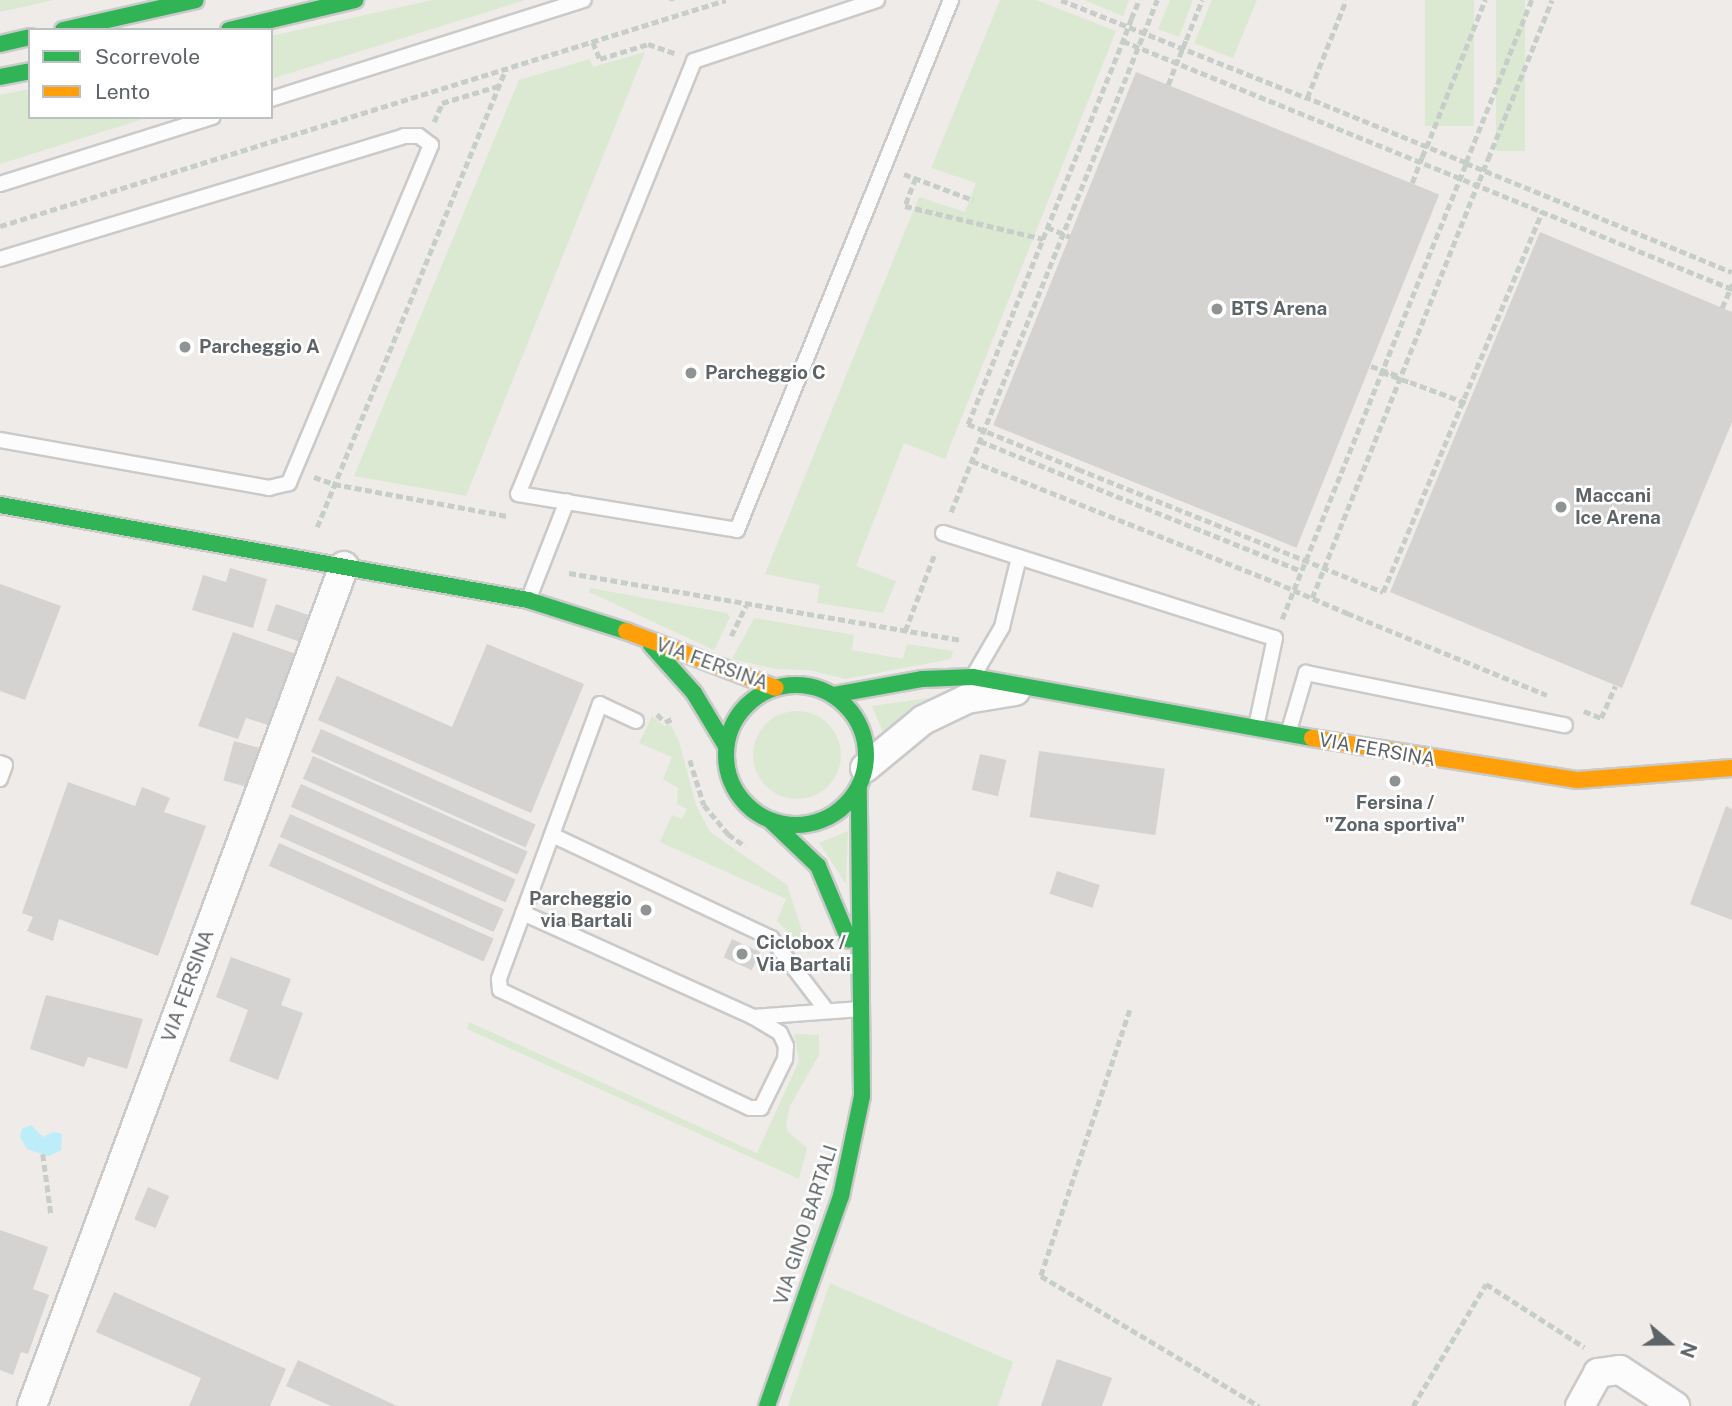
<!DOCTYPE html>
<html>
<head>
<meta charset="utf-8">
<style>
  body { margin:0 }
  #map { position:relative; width:1732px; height:1406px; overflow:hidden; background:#eeebe8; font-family:"Public Sans",sans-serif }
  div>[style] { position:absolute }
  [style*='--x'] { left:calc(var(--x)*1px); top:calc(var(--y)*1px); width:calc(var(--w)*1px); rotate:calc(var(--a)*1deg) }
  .green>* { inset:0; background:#dbe9d3; transform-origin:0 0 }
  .round { border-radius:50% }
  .water>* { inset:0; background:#bcedf8 }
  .building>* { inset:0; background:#d5d3d2; transform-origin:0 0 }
  .path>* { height:4.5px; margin-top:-2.25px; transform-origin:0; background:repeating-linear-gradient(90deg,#c7cdc9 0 7px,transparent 0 10.5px) }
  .roads { filter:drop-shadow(2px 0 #cacaca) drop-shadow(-2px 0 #cacaca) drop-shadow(0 2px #cacaca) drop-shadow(0 -2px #cacaca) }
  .lane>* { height:14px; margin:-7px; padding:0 7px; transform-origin:7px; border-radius:7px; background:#fcfcfc }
  .street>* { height:28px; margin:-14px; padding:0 14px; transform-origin:14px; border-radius:14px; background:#fcfcfc }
  .fast>* { height:16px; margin:-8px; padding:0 8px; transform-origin:8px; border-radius:8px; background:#30b455 }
  .fast>.ring { margin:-8px; padding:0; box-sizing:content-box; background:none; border:16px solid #30b455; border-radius:50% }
  .slow>* { height:16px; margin:-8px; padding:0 8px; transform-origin:8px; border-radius:8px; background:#ff9f0a }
  .path-bridge>* { height:4.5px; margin-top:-2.25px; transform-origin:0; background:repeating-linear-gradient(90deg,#c7cdc9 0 7px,transparent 0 10.5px) }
  .dots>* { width:19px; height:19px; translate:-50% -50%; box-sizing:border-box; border:4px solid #fff; border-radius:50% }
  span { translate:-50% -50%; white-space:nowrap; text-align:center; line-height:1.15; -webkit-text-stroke:5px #fff; paint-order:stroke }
  .poi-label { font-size:19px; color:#5d6366; font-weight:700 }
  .left { translate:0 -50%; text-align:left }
  .right { translate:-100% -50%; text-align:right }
  .street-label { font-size:19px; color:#5d6366 }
  .legend { position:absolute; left:28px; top:28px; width:245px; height:91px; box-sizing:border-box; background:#fff; border:2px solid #bec1c2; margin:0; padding:9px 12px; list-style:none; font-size:21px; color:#5d6366 }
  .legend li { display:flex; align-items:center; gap:14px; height:35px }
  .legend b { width:35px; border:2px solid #bec1c2 }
  .north { position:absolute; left:1634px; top:1308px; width:70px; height:70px; -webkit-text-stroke:5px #fff; paint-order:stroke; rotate:110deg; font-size:19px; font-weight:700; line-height:28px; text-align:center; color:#5d6366 }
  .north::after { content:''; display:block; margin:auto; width:24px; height:32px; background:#5d6366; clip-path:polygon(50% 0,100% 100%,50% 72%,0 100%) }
</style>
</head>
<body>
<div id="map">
  <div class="green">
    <div style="clip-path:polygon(0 0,54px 0,0 12px)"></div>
    <div style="clip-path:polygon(432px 0,525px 0,271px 79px,271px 36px)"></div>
    <div style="clip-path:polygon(1000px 0,1036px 0,1116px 31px,945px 459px,904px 443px,856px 566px,896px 581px,883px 613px,817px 603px,820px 585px,765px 574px,919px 197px,965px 212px,976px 183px,931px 168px)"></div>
    <div style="clip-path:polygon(1084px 0,1129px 0,1123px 16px)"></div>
    <div style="clip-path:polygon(1170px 0,1193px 0,1179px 37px,1158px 29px)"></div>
    <div style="clip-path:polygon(1212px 0,1257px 0,1233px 58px,1194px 43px)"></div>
    <div style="left:1425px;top:0;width:49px;height:126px"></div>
    <div style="left:1496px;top:0;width:29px;height:151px"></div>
    <div style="clip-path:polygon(645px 52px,466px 496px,354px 476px,519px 80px,590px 59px,593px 67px)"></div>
    <div style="clip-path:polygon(30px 89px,30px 117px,150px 117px,0 164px,0 95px)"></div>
    <div style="clip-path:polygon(590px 588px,727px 613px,730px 617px,714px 650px,589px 592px)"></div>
    <div style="clip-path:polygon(754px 618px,854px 635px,852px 650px,903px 659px,907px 644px,953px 651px,951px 659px,845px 679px,809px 670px,776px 669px,732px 659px)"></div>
    <div style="clip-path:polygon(929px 698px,884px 734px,872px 706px)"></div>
    <div class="round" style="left:753px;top:711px;width:88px;height:88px"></div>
    <div style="clip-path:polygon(652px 716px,664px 726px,670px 724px,679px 741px,696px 805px,710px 832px,787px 885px,810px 955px,777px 921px,786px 899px,660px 842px,672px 815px,682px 819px,687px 809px,677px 804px,678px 788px,663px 779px,672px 757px,639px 743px)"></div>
    <div style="clip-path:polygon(848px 831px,846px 884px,819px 843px)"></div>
    <div style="clip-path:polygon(469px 1022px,757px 1153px,799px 1061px,794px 1034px,819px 1035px,819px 1055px,790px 1106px,786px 1124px,788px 1132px,807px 1148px,799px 1179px,467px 1029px)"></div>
    <div style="clip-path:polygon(830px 1283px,1013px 1362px,998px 1406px,788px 1406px)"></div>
  </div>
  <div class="water">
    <div style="clip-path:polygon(31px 1125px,43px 1137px,54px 1132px,62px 1134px,61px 1150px,49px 1156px,27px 1149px,20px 1137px,22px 1129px)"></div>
  </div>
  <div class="building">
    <div style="left:1136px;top:72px;width:327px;height:381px;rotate:22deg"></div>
    <div style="clip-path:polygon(1540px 232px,1732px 312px,1732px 422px,1622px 688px,1390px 592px)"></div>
    <div style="clip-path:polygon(230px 568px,267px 579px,253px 628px,192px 610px,203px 575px,226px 582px)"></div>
    <div style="clip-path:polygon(0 584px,61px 606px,25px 700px,0 691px)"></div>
    <div style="left:276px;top:604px;width:34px;height:28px;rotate:19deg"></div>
    <div style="clip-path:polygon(233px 632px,299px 655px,274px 727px,246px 718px,238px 739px,198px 726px)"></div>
    <div style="clip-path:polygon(487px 644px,584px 684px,531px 813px,318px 720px,337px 676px,452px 727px)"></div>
    <div style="left:321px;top:729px;width:235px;height:25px;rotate:24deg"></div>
    <div style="left:234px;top:741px;width:28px;height:41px;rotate:15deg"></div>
    <div style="left:1039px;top:751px;width:127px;height:67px;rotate:8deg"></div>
    <div style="left:980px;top:754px;width:27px;height:37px;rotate:13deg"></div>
    <div style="left:313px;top:756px;width:235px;height:25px;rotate:24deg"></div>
    <div style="clip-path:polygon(68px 782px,135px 806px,142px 787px,170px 798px,164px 812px,206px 826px,158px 956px,59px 919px,53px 941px,27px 931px,33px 917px,22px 913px)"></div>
    <div style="left:301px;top:784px;width:235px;height:25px;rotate:24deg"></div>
    <div style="clip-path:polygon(1726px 806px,1732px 809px,1732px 920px,1690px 904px)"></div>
    <div style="left:290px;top:814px;width:234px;height:25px;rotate:24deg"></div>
    <div style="left:279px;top:843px;width:235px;height:25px;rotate:24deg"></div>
    <div style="left:1057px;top:871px;width:45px;height:24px;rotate:18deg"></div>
    <div style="left:732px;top:939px;width:31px;height:20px;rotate:25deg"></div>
    <div style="clip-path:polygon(231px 957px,291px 979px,281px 1005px,303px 1013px,278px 1080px,229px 1061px,248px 1010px,216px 997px)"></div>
    <div style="clip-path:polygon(46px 995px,143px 1019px,127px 1069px,88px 1057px,84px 1067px,30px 1049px)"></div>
    <div style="left:148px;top:1187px;width:23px;height:35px;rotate:23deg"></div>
    <div style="clip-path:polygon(0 1230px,48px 1247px,33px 1289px,49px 1295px,28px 1354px,21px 1352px,13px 1375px,0 1370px)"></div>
    <div style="clip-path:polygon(114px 1292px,286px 1369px,270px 1406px,189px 1406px,201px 1378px,96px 1332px)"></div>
    <div style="clip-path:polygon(1057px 1359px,1112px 1378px,1102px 1406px,1041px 1406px)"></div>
    <div style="clip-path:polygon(298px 1360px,397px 1406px,331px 1406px,286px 1386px)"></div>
  </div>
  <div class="path">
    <div style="--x:672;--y:0;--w:1;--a:90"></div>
    <div style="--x:1061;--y:0;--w:265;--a:21.7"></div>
    <div style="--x:1532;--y:0;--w:176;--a:112"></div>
    <div style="--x:1466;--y:163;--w:287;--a:22.3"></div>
    <div style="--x:1131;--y:19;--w:21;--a:-67"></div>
    <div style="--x:1186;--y:40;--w:43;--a:-68.2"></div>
    <div style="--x:1123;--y:41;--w:658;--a:22.16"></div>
    <div style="--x:593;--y:42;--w:18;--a:68"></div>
    <div style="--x:600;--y:59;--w:50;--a:-17.4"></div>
    <div style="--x:648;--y:44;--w:28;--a:19"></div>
    <div style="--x:1168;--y:85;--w:30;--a:-69"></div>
    <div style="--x:434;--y:122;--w:21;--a:-67"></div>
    <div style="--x:442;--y:103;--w:59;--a:-16.9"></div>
    <div style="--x:1430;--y:138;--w:149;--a:-68.3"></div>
    <div style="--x:1488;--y:159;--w:171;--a:-68.1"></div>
    <div style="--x:904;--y:174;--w:74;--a:20.6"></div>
    <div style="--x:916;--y:178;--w:30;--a:111"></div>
    <div style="--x:905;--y:206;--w:142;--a:13.4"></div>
    <div style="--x:1412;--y:183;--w:28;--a:-69"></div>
    <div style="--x:0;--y:226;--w:760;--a:-17.29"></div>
    <div style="--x:1722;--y:308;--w:26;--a:-67"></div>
    <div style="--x:1382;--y:372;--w:30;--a:20"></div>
    <div style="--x:968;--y:424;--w:419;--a:-68"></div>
    <div style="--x:980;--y:441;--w:346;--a:22"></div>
    <div style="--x:972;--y:461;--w:336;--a:21.8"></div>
    <div style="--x:1078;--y:469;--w:148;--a:21.9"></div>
    <div style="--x:314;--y:477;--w:21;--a:19"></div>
    <div style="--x:334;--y:484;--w:176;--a:10.5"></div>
    <div style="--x:951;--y:512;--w:552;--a:-68.08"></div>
    <div style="--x:317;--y:527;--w:495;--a:-67.6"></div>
    <div style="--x:569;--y:573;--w:398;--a:9.7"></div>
    <div style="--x:1361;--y:583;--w:24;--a:22"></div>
    <div style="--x:1383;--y:592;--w:413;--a:-67.3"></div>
    <div style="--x:1312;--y:598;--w:449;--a:-68.2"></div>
    <div style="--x:1347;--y:613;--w:216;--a:22.3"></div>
    <div style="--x:1282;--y:619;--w:492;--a:-68"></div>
    <div style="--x:1466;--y:163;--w:172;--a:-157.8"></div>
    <div style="--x:1307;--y:98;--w:105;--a:-68.3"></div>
    <div style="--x:905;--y:631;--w:84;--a:-69"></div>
    <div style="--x:731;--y:636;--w:34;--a:-64"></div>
    <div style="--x:1584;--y:711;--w:18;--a:22"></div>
    <div style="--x:1601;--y:718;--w:35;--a:-66"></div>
    <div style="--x:657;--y:714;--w:11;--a:45"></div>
    <div style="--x:665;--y:722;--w:8;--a:-23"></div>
    <div style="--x:690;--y:760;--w:47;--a:72.7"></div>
    <div style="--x:704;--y:805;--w:38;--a:50"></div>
    <div style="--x:728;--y:834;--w:21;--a:35"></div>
    <div style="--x:1130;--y:1010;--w:280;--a:108.5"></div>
    <div style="--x:1041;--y:1276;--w:254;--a:30.8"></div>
    <div style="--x:43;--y:1154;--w:61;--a:82.4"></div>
    <div style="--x:1413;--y:1406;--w:142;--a:-59.1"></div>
    <div style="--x:1486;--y:1284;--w:117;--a:32.7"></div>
  </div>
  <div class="roads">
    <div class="lane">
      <div style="--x:877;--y:0;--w:193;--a:161.6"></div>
      <div style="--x:694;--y:61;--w:467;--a:112.1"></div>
      <div style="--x:518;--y:494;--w:222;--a:9.3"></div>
      <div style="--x:737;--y:530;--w:572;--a:-68.01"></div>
      <div style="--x:271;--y:99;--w:328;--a:-17.6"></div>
      <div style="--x:0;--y:184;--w:223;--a:-17.5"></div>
      <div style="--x:0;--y:259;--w:422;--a:-16.9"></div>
      <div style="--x:404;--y:136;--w:15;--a:0"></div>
      <div style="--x:419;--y:136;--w:15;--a:37"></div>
      <div style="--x:431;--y:145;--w:367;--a:112.8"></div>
      <div style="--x:289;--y:483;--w:21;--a:166"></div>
      <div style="--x:269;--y:488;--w:273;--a:-169.9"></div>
      <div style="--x:943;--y:533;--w:348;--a:17.6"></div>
      <div style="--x:1275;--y:638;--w:91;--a:102.1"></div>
      <div style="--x:529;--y:598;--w:104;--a:-68.6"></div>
      <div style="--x:974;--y:675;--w:56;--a:-59.7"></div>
      <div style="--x:1002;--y:627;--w:72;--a:-76.3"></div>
      <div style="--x:636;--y:721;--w:40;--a:-155"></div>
      <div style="--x:600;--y:704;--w:293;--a:110.2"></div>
      <div style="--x:499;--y:979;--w:11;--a:85"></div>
      <div style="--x:500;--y:990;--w:276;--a:25.3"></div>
      <div style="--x:750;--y:1108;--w:11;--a:0"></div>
      <div style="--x:761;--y:1108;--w:55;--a:-63.9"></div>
      <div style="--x:785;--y:1059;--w:13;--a:-86"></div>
      <div style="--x:786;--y:1046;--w:14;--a:-115"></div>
      <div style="--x:780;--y:1033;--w:31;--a:-149"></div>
      <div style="--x:1288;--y:734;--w:64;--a:-73.6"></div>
      <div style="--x:1306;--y:673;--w:264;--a:11.4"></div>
      <div style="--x:0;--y:763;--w:5;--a:22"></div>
      <div style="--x:5;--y:765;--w:15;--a:110"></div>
      <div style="--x:552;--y:835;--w:242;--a:25.2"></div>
      <div style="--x:771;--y:938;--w:92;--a:52.5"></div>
      <div style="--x:523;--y:913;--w:252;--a:24.3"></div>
      <div style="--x:753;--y:1017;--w:108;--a:-4.2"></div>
    </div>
    <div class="street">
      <div style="--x:865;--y:768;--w:75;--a:-39.6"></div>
      <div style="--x:923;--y:720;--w:49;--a:-25.5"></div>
      <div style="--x:967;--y:699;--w:49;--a:-9.5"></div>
      <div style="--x:32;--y:1406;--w:896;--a:-69.62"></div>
      <div style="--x:1580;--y:1406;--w:38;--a:-61"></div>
      <div style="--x:1598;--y:1373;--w:22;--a:-8"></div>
      <div style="--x:1620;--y:1370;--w:66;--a:33.2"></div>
    </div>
    <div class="fast">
      <div style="--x:63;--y:30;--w:136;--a:-12.7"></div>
      <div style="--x:229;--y:30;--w:130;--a:-13.4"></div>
      <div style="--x:0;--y:44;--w:31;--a:-13"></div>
      <div style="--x:0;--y:77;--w:31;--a:-11"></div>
      <div style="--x:0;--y:505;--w:536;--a:10.2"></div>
      <div style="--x:528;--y:600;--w:103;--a:17.6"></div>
      <div style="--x:651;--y:645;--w:64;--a:48.1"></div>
      <div style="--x:694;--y:693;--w:62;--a:58.9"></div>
      <div class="ring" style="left:726px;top:685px;width:124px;height:124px"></div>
      <div style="--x:833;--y:695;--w:90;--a:-10.2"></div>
      <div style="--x:922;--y:679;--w:51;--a:-2.2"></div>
      <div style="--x:973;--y:677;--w:344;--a:10.2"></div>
      <div style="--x:772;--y:822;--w:64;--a:43.7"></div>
      <div style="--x:818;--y:866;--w:80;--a:67.3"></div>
      <div style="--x:767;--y:1406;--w:223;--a:-70.6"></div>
      <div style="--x:841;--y:1196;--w:102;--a:-78.1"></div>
      <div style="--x:862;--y:1096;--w:309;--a:-90.6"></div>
    </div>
    <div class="slow">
      <div style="--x:626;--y:631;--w:160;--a:20.8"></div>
      <div style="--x:1312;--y:738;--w:269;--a:9"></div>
      <div style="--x:1578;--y:780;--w:154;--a:-4.5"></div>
    </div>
  </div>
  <div class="path-bridge">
    <div style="--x:1125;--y:35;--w:17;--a:-69"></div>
    <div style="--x:1179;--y:57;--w:18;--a:-68"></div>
    <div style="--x:1422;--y:157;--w:21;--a:-67"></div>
    <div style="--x:1479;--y:181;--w:24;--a:-68"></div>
    <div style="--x:1047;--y:227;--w:25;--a:23"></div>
    <div style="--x:1371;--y:366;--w:32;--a:20"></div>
    <div style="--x:1410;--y:382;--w:63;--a:20.4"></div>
    <div style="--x:968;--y:424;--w:119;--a:22.2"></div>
    <div style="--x:1215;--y:524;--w:157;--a:22"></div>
    <div style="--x:1284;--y:586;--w:69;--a:23.2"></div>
  </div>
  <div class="dots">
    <div style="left:1217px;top:309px;background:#909394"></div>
    <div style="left:185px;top:347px;background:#909394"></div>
    <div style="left:691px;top:373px;background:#909394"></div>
    <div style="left:1561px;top:507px;background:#909394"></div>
    <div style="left:1395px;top:781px;background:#909394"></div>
    <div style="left:646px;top:910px;background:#909394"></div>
    <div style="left:742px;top:954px;background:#909394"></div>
  </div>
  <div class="poi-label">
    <span class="left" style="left:1231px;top:309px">BTS Arena</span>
    <span class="left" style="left:199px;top:347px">Parcheggio A</span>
    <span class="left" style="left:705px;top:373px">Parcheggio C</span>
    <span class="left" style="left:1575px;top:507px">Maccani<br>Ice Arena</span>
    <span style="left:1395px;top:814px">Fersina /<br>"Zona sportiva"</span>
    <span class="right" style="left:632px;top:910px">Parcheggio<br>via Bartali</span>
    <span class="left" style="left:756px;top:954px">Ciclobox /<br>Via Bartali</span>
  </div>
  <div class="street-label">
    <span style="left:712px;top:664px;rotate:20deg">VIA FERSINA</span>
    <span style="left:1377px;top:750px;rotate:10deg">VIA FERSINA</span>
    <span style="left:188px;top:986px;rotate:-70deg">VIA FERSINA</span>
    <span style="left:806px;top:1225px;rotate:-72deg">VIA GINO BARTALI</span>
  </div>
  <ul class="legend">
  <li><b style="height:9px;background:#30b455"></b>Scorrevole</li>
  <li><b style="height:9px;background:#ff9f0a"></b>Lento</li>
  </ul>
  <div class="north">N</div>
</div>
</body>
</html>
